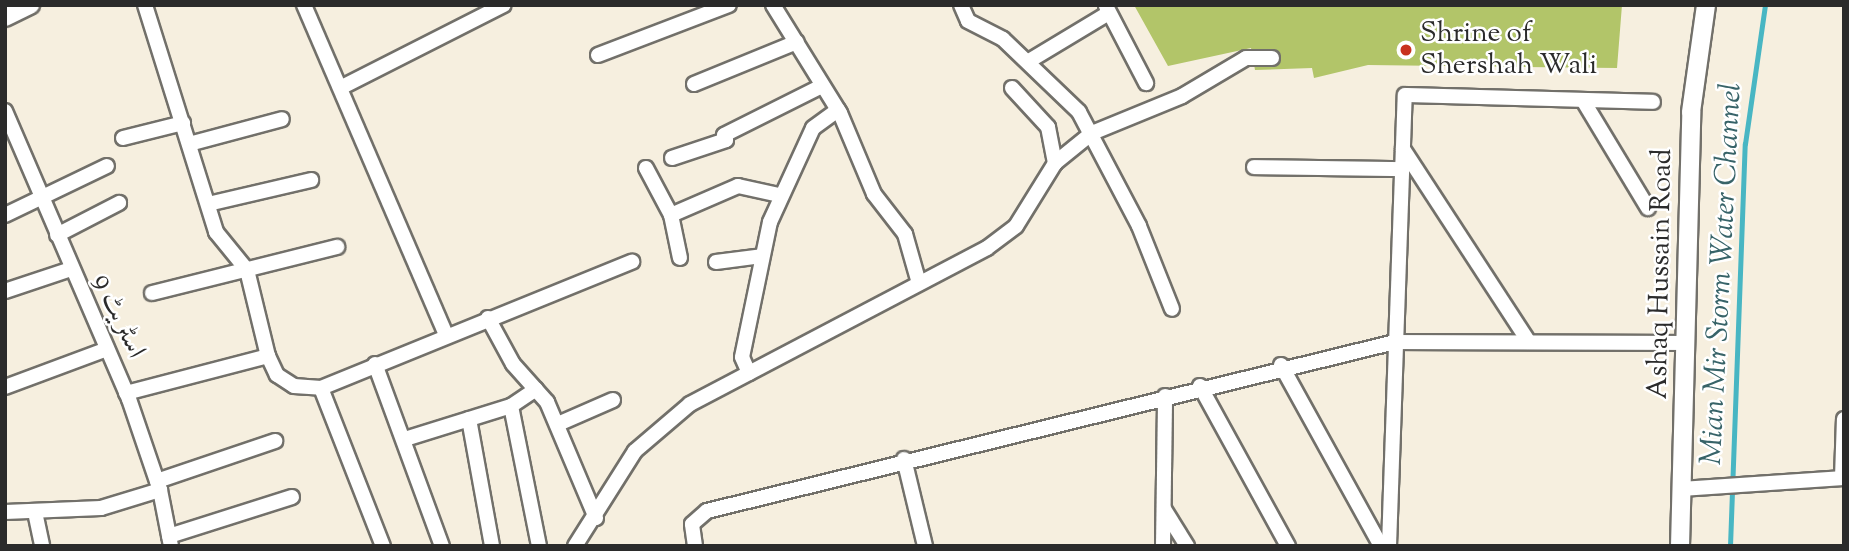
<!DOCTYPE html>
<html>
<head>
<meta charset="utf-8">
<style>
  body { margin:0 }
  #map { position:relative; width:1849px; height:551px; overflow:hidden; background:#f6efdf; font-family:"Sorts Mill Goudy",Amiri,serif }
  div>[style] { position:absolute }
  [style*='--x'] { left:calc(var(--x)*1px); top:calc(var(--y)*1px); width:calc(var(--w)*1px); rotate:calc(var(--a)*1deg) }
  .green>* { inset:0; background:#b2c569 }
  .stream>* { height:4.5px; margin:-2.25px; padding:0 2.25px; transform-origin:2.25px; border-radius:2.25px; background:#48b6c3 }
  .roads { filter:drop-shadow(2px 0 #72706a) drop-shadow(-2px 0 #72706a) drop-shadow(0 2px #72706a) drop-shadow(0 -2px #72706a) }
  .minor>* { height:14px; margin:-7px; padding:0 7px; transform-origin:7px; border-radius:7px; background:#fff }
  .major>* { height:18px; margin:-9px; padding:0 9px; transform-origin:9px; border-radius:9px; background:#fff }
  .dots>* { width:19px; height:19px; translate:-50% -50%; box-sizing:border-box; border:4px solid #fff; border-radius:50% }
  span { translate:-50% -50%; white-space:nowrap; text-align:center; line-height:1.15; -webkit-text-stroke:5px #fff; paint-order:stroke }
  .poi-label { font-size:28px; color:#2b2b2b }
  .left { translate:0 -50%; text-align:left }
  .street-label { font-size:28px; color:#2b2b2b }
  .water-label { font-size:30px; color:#376368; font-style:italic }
  .frame { position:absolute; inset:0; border:7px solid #2b2b2b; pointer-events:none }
</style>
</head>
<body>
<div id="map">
  <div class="green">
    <div style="clip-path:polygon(1134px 5px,1622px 5px,1617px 68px,1368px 65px,1314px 78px,1312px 68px,1255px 70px,1251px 48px,1168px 66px)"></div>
  </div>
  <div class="stream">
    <div style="--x:1730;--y:546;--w:402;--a:-87.9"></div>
    <div style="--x:1745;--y:144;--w:140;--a:-81.8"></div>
  </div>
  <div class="roads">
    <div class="minor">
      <div style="--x:145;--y:5;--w:238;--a:72.6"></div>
      <div style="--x:216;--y:232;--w:49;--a:50.8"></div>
      <div style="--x:247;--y:270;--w:89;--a:76.3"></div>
      <div style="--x:268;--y:356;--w:21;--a:65"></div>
      <div style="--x:277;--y:375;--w:20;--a:33"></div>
      <div style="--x:294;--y:386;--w:27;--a:4"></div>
      <div style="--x:321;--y:388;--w:336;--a:-22.1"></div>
      <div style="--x:304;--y:5;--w:358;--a:66.7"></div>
      <div style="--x:773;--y:5;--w:127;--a:58.2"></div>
      <div style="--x:840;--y:113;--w:88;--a:67.2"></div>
      <div style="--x:874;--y:194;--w:51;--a:52.2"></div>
      <div style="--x:905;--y:234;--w:51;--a:74.1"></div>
      <div style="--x:961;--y:5;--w:17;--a:66"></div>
      <div style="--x:968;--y:21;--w:39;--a:27"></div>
      <div style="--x:1003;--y:39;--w:105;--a:43.8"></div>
      <div style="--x:1079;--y:112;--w:129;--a:62.2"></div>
      <div style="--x:1139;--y:226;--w:89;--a:68.3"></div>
      <div style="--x:1106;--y:6;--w:87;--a:62.5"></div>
      <div style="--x:598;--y:55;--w:140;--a:-20.9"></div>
      <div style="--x:1029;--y:61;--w:93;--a:-31"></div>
      <div style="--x:694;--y:84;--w:111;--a:-22.2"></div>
      <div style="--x:344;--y:86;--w:179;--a:-26.9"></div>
      <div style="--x:1012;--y:88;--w:53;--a:47.3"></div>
      <div style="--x:1048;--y:127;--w:37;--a:79"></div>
      <div style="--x:1584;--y:102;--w:124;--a:58.9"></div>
      <div style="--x:5;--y:111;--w:314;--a:66.7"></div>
      <div style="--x:129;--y:399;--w:96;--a:71.2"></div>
      <div style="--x:160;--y:490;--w:57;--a:78.9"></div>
      <div style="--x:123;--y:138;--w:62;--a:-14"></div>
      <div style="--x:189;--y:144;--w:96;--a:-15"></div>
      <div style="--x:1403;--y:149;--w:230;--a:56.9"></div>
      <div style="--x:672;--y:158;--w:57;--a:-18.4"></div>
      <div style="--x:726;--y:140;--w:5;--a:-112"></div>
      <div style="--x:724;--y:135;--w:110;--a:-26.6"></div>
      <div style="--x:1254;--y:167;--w:148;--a:0.8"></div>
      <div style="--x:646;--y:168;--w:53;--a:62"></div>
      <div style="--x:208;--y:204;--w:106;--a:-13.1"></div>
      <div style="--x:5;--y:215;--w:113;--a:-25.7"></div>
      <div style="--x:57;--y:235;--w:70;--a:-27.3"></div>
      <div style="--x:680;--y:258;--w:44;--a:-101.8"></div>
      <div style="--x:671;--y:215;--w:73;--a:-23.4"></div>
      <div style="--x:738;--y:186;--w:42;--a:12.4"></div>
      <div style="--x:716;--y:262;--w:46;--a:-7.4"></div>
      <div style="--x:5;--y:291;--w:70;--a:-18.4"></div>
      <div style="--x:152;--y:293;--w:191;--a:-14"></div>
      <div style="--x:488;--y:318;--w:52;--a:61.5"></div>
      <div style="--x:513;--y:364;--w:51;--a:48.2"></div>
      <div style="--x:547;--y:402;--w:126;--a:67.1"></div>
      <div style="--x:375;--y:364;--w:194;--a:69.8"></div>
      <div style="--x:1281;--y:365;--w:207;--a:61.1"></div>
      <div style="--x:749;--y:373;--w:17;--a:-114"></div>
      <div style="--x:742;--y:357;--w:138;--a:-78.3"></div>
      <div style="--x:770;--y:222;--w:103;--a:-65.4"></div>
      <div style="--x:813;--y:128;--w:31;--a:-36"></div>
      <div style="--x:1200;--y:386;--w:183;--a:61.2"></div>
      <div style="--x:5;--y:387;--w:109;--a:-20.4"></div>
      <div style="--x:321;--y:388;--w:170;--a:68.6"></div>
      <div style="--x:126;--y:393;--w:147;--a:-14.6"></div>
      <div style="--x:511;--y:406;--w:143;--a:78.7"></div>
      <div style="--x:469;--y:419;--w:129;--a:79.7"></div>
      <div style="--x:558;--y:424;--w:60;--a:-23.6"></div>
      <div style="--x:405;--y:439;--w:111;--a:-17.3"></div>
      <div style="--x:511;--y:406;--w:30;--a:-34"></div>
      <div style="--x:904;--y:459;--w:89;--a:76.4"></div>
      <div style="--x:1842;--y:478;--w:59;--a:-88.1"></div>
      <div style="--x:157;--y:481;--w:125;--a:-18.7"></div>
      <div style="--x:1681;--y:489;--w:163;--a:-3.9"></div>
      <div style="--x:1164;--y:509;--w:44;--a:58.1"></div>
      <div style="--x:5;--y:512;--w:96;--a:-2.4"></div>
      <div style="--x:101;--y:508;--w:62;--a:-17"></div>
      <div style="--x:35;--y:512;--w:35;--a:78"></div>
      <div style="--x:169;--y:536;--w:129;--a:-17.6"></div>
      <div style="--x:575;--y:546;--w:112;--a:-57.7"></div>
      <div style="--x:635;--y:451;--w:72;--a:-40.5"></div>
      <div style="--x:690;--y:404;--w:335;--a:-27.7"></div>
      <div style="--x:987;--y:248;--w:36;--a:-37"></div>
      <div style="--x:1016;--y:226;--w:74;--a:-58.2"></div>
      <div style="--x:1055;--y:163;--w:48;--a:-39"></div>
      <div style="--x:1092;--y:133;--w:97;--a:-22.3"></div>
      <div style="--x:1182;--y:96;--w:74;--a:-30.7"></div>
      <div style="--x:1246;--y:58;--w:26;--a:0"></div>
      <div style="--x:695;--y:546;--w:22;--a:-98"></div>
      <div style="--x:692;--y:524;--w:20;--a:-41"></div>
      <div style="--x:707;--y:511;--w:708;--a:-13.8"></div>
      <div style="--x:1395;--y:342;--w:292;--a:0.2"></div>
      <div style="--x:1163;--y:546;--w:150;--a:-89.2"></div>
      <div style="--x:1389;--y:546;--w:451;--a:-88"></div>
      <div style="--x:1405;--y:95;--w:248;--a:1.6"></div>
    </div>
    <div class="major">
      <div style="--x:5;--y:17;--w:28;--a:-26"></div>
      <div style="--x:1680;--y:546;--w:434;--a:-88.5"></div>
      <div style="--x:1691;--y:112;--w:108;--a:-82"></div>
    </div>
  </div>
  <div class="dots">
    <div style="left:1406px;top:50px;background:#c8321e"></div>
  </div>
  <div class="poi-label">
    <span class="left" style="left:1420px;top:50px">Shrine of<br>Shershah Wali</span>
  </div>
  <div class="street-label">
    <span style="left:1661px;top:274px;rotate:-89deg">Ashaq Hussain Road</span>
    <span style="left:119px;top:316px;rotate:66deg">اسٹریٹ 9</span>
  </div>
  <div class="water-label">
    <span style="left:1723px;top:274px;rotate:-87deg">Mian Mir Storm Water Channel</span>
  </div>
  <div class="frame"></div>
</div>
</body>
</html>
